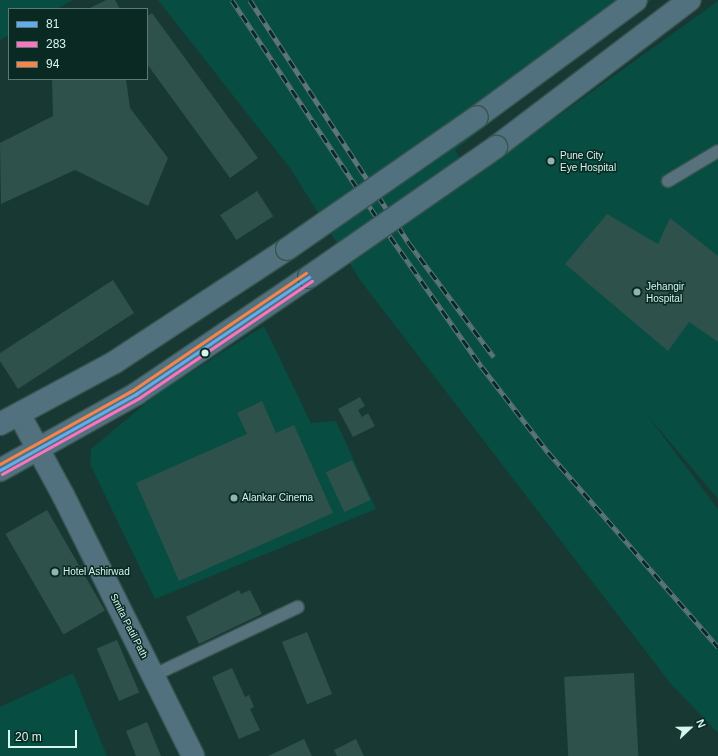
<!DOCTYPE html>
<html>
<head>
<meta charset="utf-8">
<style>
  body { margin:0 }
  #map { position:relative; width:718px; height:756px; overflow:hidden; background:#173833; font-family:Helvetica,sans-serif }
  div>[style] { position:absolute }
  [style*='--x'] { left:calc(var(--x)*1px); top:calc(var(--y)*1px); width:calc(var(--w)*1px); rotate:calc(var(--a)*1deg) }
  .built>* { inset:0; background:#074d41 }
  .building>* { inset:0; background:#2e514b; transform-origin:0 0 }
  .roads { filter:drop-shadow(1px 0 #38544f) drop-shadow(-1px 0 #38544f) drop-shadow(0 1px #38544f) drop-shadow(0 -1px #38544f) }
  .lane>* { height:12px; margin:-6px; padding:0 6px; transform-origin:6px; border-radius:6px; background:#58727d }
  .secondary>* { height:22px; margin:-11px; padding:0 11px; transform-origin:11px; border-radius:11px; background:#50717d }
  .rail>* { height:4.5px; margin-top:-2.25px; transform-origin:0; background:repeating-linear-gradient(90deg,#0a2923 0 9px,#5d7479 0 18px); box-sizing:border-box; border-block:1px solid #5d7479 }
  .bridges { filter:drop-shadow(1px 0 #38544f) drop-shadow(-1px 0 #38544f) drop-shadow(0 1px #38544f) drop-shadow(0 -1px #38544f) }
  .secondary-bridge>* { height:22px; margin:-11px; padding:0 11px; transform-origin:11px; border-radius:11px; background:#50717d }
  .bus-1>* { height:3px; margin:-1.5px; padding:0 1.5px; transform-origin:1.5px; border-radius:1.5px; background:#60acee }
  .bus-2>* { height:3px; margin:-1.5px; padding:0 1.5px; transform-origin:1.5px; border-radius:1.5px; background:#fc73be }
  .bus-3>* { height:3px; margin:-1.5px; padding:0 1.5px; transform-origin:1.5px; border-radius:1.5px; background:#f8844c }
  .dots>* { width:11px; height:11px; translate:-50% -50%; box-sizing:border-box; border:2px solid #0a2923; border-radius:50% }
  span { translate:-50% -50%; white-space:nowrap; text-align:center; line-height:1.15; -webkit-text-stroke:3px #0a2923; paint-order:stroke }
  .poi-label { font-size:10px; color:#d3f6ed }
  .left { translate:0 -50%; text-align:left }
  .street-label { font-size:10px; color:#d3f6ed }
  .legend { position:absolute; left:8px; top:8px; width:140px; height:72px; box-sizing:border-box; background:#0a2923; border:1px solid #5a7b74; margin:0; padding:5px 7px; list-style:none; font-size:12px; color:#d3f6ed }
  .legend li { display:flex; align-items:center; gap:8px; height:20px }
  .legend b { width:20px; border:1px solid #5a7b74 }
  .north { position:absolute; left:670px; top:708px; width:40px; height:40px; -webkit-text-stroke:3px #0a2923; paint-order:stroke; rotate:68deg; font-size:11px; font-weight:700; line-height:16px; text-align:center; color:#d3f6ed }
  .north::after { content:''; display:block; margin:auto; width:14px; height:18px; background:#d3f6ed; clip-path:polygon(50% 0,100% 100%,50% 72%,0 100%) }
  .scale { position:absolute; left:8px; top:730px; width:69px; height:18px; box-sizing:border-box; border:2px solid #d3f6ed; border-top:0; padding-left:5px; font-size:12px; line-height:14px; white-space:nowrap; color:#d3f6ed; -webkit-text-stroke:3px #0a2923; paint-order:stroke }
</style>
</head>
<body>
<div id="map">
  <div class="built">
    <div style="clip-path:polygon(0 0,73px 0,56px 9px,9px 9px,9px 35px,0 40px)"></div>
    <div style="clip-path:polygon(158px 0,652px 0,455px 150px,472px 178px,718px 1px,718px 499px,647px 415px,718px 509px,718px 733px,671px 684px,360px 280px,290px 168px)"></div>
    <div style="clip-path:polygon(264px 326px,311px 423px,336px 421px,376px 509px,155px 599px,90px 464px,91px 449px,158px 393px)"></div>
    <div style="clip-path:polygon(73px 673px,107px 756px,0 756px,0 707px)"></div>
  </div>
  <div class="building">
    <div style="clip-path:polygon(106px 0,115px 0,120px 9px,88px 9px)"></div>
    <div style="clip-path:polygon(152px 13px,258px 158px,230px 178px,147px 64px,147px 16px)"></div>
    <div style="clip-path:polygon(52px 79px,126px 79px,130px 108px,168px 158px,148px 206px,75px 170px,1px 204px,0 143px,53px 116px)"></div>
    <div style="left:257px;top:191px;width:30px;height:44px;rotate:57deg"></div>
    <div style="clip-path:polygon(607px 214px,658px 244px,670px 218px,718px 256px,718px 342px,689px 322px,668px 351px,565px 264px)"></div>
    <div style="clip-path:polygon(113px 280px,134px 313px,18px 389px,0 361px,0 353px)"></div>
    <div style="clip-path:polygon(360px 397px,365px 406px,358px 410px,362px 417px,368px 413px,375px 426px,353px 437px,338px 409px)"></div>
    <div style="clip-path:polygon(262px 401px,276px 433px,294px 425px,333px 513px,179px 581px,136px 483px,247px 434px,237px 413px)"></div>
    <div style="left:352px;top:460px;width:44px;height:29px;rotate:65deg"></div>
    <div style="left:47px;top:510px;width:116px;height:48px;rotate:60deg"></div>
    <div style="clip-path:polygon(239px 590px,241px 594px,250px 590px,262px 614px,199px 644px,186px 617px)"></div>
    <div style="left:307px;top:632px;width:67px;height:27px;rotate:68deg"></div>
    <div style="left:117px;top:640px;width:57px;height:22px;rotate:67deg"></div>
    <div style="clip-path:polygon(232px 668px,245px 697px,249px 695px,254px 707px,250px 709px,260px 730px,239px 739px,212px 677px)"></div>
    <div style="left:634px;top:673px;width:83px;height:70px;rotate:87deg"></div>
    <div style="clip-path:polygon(147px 722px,161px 756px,136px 756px,126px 731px)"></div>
    <div style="clip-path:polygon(304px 739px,312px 756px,268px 756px)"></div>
    <div style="clip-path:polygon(356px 739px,364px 756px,337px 756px,334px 750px)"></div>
  </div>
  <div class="roads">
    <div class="lane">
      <div style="--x:668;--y:181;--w:58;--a:-31"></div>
      <div style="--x:154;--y:675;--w:159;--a:-25.3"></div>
    </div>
    <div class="secondary">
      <div style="--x:477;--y:117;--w:197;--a:-36.3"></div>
      <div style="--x:496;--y:147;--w:243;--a:-37.2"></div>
      <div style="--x:19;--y:414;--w:94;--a:61.5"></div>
      <div style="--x:64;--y:497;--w:289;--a:63.5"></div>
      <div style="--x:0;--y:424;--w:131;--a:-28.3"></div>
      <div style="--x:115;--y:362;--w:206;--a:-33.3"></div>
      <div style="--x:0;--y:470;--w:156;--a:-29.2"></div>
      <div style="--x:136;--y:394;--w:209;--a:-34.1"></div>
    </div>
  </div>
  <div class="rail">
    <div style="--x:232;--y:0;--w:267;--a:56.3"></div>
    <div style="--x:380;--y:222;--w:177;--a:54.9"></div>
    <div style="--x:482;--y:367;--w:108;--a:52.2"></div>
    <div style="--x:548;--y:452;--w:259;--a:48.9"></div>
    <div style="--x:250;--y:0;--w:290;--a:56.8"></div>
    <div style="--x:409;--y:243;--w:142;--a:53.3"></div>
  </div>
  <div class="bridges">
    <div class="secondary-bridge">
      <div style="--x:287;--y:249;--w:231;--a:-34.8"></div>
      <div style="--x:309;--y:277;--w:228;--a:-34.8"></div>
    </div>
  </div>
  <div class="bus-1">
    <div style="--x:0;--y:470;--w:156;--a:-29.2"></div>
    <div style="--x:136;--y:394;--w:209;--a:-34.1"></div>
  </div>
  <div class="bus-2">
    <div style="--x:2;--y:474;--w:157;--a:-29"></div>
    <div style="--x:139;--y:398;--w:209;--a:-34.1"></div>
  </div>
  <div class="bus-3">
    <div style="--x:0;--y:464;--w:152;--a:-29.1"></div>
    <div style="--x:133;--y:390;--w:209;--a:-34.1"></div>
  </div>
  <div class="dots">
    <div style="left:551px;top:161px;background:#91b4ac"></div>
    <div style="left:637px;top:292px;background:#91b4ac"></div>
    <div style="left:205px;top:353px;background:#d3f6ed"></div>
    <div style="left:234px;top:498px;background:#91b4ac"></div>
    <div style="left:55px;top:572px;background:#91b4ac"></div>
  </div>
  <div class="poi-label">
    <span class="left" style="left:560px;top:161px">Pune City<br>Eye Hospital</span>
    <span class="left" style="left:646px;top:292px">Jehangir<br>Hospital</span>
    <span class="left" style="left:242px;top:498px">Alankar Cinema</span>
    <span class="left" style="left:63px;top:572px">Hotel Ashirwad</span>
  </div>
  <div class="street-label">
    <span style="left:129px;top:626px;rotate:63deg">Smita Patil Path</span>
  </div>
  <ul class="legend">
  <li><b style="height:5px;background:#60acee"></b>81</li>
  <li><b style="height:5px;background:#fc73be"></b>283</li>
  <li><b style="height:5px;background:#f8844c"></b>94</li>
  </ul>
  <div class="north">N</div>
  <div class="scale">20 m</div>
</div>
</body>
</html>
